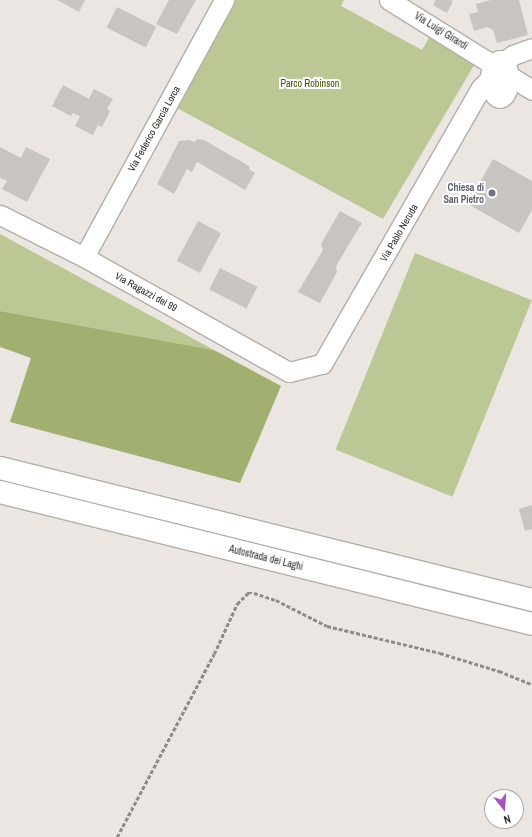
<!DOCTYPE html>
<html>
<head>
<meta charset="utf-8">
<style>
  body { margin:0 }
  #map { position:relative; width:532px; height:837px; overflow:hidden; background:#ebe6e1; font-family:"Archivo Narrow",sans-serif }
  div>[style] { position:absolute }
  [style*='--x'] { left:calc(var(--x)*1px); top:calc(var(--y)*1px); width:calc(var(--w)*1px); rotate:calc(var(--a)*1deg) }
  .green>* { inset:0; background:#bbc895; transform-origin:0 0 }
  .forest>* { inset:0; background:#a1b070 }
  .building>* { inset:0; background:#c8c4bf; transform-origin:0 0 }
  .path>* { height:2.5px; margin-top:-1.25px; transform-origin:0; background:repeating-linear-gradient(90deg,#8e8a87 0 4px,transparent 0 6px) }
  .roads { filter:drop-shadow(1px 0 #b2aea9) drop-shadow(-1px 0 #b2aea9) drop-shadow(0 1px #b2aea9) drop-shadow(0 -1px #b2aea9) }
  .minor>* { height:19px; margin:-9.5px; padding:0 9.5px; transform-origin:9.5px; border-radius:9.5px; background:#fff }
  .minor>.ring { margin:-9.5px; padding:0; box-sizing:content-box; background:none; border:19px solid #fff; border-radius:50% }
  .highway>* { height:22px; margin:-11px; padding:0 11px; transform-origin:11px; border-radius:11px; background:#fff }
  .dots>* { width:11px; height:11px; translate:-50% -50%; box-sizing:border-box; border:2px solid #fff; border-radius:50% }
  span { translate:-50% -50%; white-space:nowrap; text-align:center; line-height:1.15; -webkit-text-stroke:4px #fff; paint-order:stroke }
  .street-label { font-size:10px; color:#2d2b29 }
  .park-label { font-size:10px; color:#424e01 }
  .worship-label { font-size:10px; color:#5b616d; font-weight:700 }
  .right { translate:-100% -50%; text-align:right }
  .north { position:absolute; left:484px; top:789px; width:40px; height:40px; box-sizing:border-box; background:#fff; border:1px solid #abaaa9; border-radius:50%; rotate:163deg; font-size:11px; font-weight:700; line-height:16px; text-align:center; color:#2d2b29 }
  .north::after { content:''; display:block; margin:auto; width:14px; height:18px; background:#a551c0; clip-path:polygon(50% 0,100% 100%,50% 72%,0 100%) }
</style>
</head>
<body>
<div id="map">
  <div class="green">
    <div style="clip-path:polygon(234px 0,344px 0,341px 6px,422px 50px,430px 36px,476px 62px,383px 219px,175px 107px)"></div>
    <div style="clip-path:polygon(0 234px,214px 350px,0 311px)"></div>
    <div style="left:415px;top:253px;width:126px;height:212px;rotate:22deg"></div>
  </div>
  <div class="forest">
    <div style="clip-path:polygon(0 311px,214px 350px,281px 386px,240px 483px,10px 422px,31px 358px,0 347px)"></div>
  </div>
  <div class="building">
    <div style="clip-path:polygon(57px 0,85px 0,79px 12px)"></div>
    <div style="clip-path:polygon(169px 0,196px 0,177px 34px,156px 24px)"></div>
    <div style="clip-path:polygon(436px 0,450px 0,453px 1px,447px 13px,433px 5px)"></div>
    <div style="clip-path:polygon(491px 0,519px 0,528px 35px,497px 43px,493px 30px,487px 27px,474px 31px,469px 14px,478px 12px,476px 4px)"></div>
    <div style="left:117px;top:7px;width:44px;height:23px;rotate:27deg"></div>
    <div style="clip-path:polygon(63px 85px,89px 99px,94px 89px,113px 99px,107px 109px,110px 111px,102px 127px,98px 125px,93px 135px,75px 126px,80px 116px,73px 113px,71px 116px,52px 106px)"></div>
    <div style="clip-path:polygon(198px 139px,204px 140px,249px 166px,250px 170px,255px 173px,245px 190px,197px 162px,192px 172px,187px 169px,174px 194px,157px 184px,179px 141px,189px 140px,194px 142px)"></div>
    <div style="clip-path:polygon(0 147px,21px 158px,26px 147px,50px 159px,27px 202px,2px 189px,7px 181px,0 178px)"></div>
    <div style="clip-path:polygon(493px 159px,532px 181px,532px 210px,519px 233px,468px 204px)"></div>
    <div style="clip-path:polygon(340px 211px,362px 223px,336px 266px,337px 272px,320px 303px,298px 292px,323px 250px,321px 244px)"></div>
    <div style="left:198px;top:221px;width:26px;height:45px;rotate:28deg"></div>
    <div style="left:220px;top:268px;width:42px;height:24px;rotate:27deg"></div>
    <div style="clip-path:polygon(532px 505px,532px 529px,525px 531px,519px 509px)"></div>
  </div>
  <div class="path">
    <div style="--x:117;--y:837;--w:207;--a:-62.1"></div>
    <div style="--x:214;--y:654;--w:55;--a:-65.3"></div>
    <div style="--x:237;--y:604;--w:16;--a:-45"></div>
    <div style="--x:248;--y:593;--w:6;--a:0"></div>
    <div style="--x:254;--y:593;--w:23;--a:18"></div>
    <div style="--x:276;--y:600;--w:57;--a:27"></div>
    <div style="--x:327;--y:626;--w:116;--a:13.4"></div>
    <div style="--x:440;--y:653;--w:62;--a:17"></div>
    <div style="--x:499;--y:671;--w:35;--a:22"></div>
  </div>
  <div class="roads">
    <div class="minor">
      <div style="--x:389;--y:0;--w:121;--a:31.9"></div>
      <div class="ring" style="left:490px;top:60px;width:-3px;height:-3px"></div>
      <div style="--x:503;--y:62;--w:12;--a:-35"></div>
      <div style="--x:513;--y:55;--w:20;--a:-20"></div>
      <div style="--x:505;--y:73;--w:32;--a:32"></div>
      <div style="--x:0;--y:215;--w:94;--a:26.6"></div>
      <div style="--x:84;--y:257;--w:235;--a:29.3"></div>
      <div style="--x:289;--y:372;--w:34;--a:-14"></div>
      <div style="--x:322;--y:364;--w:317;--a:-60.1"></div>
      <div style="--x:480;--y:89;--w:21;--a:-47"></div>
      <div style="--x:84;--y:257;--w:293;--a:-61.4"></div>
    </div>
    <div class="highway">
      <div style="--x:0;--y:468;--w:548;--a:13.93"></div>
      <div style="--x:0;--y:492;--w:548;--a:13.93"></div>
    </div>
  </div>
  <div class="dots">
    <div style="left:492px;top:193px;background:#6b7280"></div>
  </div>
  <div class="street-label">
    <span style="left:441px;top:31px;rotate:32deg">Via Luigi Girardi</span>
    <span style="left:154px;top:129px;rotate:-61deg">Via Federico Garcia Lorca</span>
    <span style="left:399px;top:233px;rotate:-60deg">Via Pablo Neruda</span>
    <span style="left:146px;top:292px;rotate:29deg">Via Ragazzi del 99</span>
    <span style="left:266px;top:558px;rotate:14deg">Autostrada dei Laghi</span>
  </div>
  <div class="park-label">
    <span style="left:310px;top:84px">Parco Robinson</span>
  </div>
  <div class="worship-label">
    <span class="right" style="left:484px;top:193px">Chiesa di<br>San Pietro</span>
  </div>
  <div class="north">N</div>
</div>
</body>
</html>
